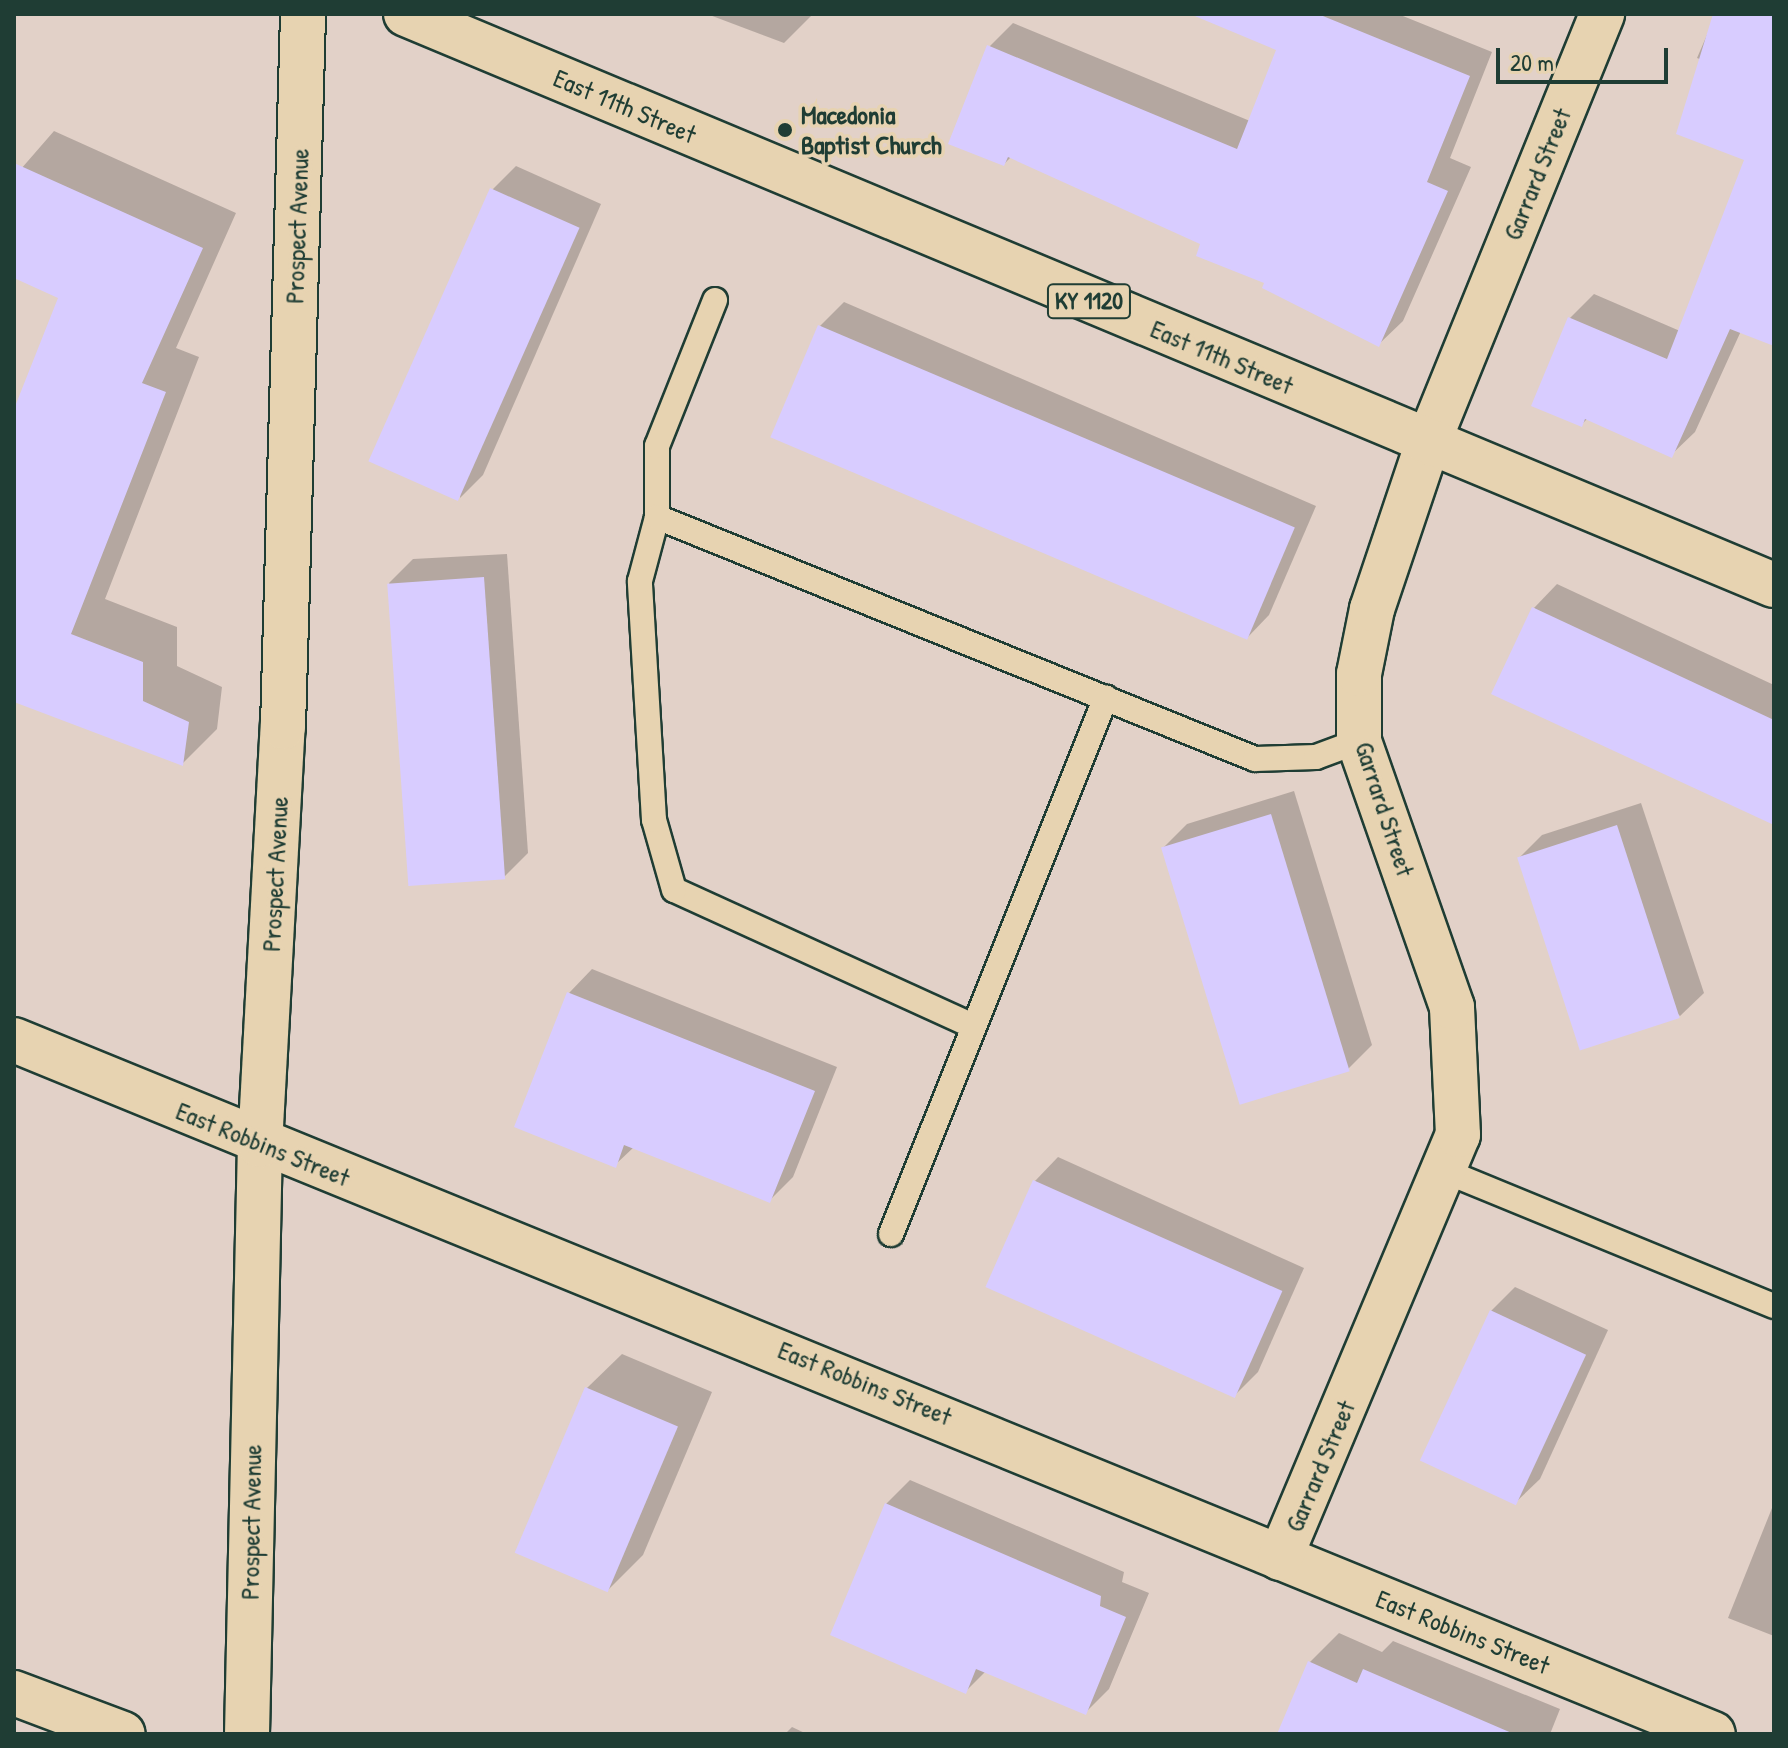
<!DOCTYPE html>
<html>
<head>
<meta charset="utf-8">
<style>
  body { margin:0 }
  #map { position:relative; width:1788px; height:1748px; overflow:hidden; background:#e2d1c8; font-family:"Patrick Hand",sans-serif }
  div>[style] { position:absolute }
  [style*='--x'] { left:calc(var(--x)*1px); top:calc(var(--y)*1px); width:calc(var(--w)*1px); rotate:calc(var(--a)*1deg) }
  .shadow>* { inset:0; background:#0003 }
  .building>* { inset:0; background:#d8ccff; transform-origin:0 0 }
  .roads { filter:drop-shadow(2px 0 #1f3d34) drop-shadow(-2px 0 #1f3d34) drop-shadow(0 2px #1f3d34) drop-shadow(0 -2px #1f3d34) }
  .lane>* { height:24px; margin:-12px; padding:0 12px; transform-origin:12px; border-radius:12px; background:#e7d3b1 }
  .street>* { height:44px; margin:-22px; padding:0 22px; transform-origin:22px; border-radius:22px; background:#e7d3b1 }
  .primary>* { height:44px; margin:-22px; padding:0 22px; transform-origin:22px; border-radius:22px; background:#e7d3b1 }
  .dots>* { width:22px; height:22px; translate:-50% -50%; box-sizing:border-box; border:4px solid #e7d3b1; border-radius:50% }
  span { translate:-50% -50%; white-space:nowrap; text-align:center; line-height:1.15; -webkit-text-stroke:7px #e7d3b1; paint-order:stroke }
  .shield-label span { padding:2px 6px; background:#e7d3b1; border:2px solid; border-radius:6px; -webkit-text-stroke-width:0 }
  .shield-label { font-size:24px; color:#1f3d34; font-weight:700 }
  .street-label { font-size:26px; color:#1f3d34 }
  .poi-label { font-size:26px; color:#1f3d34; font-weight:700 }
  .left { translate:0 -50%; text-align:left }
  .frame { position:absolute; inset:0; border:16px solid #1f3d34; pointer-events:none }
  .scale { position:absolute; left:1496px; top:48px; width:172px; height:36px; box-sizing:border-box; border:4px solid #1f3d34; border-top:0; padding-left:10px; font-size:24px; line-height:28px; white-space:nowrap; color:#1f3d34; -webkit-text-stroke:6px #e7d3b1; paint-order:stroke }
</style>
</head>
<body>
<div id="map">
  <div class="shadow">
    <div style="clip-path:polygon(707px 14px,813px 14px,784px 43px)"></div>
    <div style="clip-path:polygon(1229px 14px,1398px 14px,1492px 52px,1450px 158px,1471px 167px,1403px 321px,1379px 344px,1203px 243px,1011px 157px,1004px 164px,989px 47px,1013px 23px,1250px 121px,1278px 49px)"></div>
    <div style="clip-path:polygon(1716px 14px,1774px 14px,1774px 332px,1741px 331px,1695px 432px,1671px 455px,1588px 418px,1581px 425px,1570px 318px,1594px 294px,1680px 331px,1746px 159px,1705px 61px,1697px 58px)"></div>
    <div style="clip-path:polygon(54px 131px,236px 213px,176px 348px,199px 357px,105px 599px,177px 627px,177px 666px,222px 687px,217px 729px,182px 764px,14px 700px,14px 414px,60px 297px,14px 276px,14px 177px)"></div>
    <div style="clip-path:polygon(516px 166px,601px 204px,483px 475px,460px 498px,492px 190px)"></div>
    <div style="clip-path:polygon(844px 302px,1316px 506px,1269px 615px,1246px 639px,820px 326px)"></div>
    <div style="clip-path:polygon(507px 554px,528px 853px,504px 877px,389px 583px,413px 559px)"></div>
    <div style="clip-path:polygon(1557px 584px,1774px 685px,1774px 823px,1534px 608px)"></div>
    <div style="clip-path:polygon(1294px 791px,1372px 1045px,1348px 1069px,1163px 848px,1187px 824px)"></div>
    <div style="clip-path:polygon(1641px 803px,1704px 993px,1680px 1016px,1519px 858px,1542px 835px)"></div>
    <div style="clip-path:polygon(592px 969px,837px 1067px,793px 1177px,769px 1201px,634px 1147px,615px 1165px,569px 993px)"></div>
    <div style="clip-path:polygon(1058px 1157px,1304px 1268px,1258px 1372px,1234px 1396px,1035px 1181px)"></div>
    <div style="clip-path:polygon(1515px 1287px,1608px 1330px,1540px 1479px,1516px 1502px,1491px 1311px)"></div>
    <div style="clip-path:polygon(622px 1354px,712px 1392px,643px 1555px,608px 1590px,587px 1388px)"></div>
    <div style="clip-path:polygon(910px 1480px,1124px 1572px,1122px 1582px,1149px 1593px,1109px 1689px,1086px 1712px,986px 1671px,965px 1692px,886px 1504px)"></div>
    <div style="clip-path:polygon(1774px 1503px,1774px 1636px,1728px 1618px)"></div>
    <div style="clip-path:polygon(1339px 1633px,1382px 1652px,1393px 1641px,1560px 1709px,1550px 1734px,1279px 1734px,1310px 1662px)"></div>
    <div style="clip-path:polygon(792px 1727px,807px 1734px,785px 1734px)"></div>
  </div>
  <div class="building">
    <div style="clip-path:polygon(1190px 14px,1318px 14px,1470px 76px,1427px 182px,1448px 191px,1379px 347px,1262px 288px,1264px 283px,1196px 256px,1200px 244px,1008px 157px,1004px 166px,948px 144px,987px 45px,1237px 149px,1276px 50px)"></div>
    <div style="clip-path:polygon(1713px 14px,1774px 14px,1774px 346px,1730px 329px,1672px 458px,1585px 419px,1582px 427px,1531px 406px,1568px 317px,1667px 359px,1744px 160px,1676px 134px)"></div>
    <div style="clip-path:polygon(14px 163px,203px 248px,142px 383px,166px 392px,71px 634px,143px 662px,143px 701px,189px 722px,183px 766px,14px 702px,14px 409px,58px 298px,14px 278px)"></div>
    <div style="left:490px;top:188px;width:98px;height:299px;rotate:24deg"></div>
    <div style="left:818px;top:325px;width:518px;height:122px;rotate:23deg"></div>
    <div style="left:484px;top:577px;width:303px;height:97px;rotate:86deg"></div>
    <div style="clip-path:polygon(1532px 607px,1774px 720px,1774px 825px,1491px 694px)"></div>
    <div style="left:1271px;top:814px;width:269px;height:115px;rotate:73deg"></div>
    <div style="left:1617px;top:825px;width:203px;height:105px;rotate:72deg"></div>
    <div style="clip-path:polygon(567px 992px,815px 1091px,770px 1203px,624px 1145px,616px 1168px,514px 1127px)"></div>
    <div style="left:1033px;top:1180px;width:273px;height:117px;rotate:24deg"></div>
    <div style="left:1490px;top:1310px;width:106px;height:166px;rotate:25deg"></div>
    <div style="left:585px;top:1387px;width:101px;height:180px;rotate:23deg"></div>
    <div style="clip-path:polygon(885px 1503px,1101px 1596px,1100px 1606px,1126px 1617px,1086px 1715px,976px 1669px,966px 1694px,830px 1635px)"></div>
    <div style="clip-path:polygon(1308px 1661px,1357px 1683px,1363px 1669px,1514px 1734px,1277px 1734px)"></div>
  </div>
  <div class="roads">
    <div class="lane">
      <div style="--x:657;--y:517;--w:71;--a:-90"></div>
      <div style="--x:657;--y:446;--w:157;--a:-68.3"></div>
      <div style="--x:973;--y:1026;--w:328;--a:-155.5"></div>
      <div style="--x:674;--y:890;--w:73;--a:-105.9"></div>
      <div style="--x:654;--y:820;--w:239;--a:-93.4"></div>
      <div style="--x:640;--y:581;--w:66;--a:-75.1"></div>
      <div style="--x:657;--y:517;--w:645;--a:22.03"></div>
      <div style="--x:1255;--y:759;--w:61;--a:-1.9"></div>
      <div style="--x:1316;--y:757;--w:46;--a:-20.4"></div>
      <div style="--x:1447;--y:1172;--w:353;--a:22.3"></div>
      <div style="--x:891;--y:1234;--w:578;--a:-68.18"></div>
    </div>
    <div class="street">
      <div style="--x:14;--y:1040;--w:1835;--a:22.22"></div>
      <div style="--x:1280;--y:1558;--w:459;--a:-67.2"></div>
      <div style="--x:1458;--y:1135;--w:128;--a:-92.7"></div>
      <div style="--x:1452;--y:1007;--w:282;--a:-109.3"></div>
      <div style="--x:1359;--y:741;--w:67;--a:-90"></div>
      <div style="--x:1359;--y:674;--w:66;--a:-78.7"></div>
      <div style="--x:1372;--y:609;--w:175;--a:-71.4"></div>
      <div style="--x:1428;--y:443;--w:463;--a:-67.9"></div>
      <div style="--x:14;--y:1693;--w:116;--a:20.6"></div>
      <div style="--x:247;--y:1734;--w:589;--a:-88.74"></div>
      <div style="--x:260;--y:1145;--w:419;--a:-86.9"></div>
      <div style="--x:283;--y:727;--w:713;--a:-88.39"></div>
    </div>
    <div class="primary">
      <div style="--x:406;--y:14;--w:1482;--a:22.66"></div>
    </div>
  </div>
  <div class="dots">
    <div style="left:785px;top:130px;background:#1f3d34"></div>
  </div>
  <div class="shield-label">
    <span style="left:1089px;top:301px">KY 1120</span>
  </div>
  <div class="street-label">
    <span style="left:625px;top:106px;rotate:23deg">East 11th Street</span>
    <span style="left:1537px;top:174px;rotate:-68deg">Garrard Street</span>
    <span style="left:297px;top:226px;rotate:-88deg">Prospect Avenue</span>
    <span style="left:1222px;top:357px;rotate:23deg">East 11th Street</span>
    <span style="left:1385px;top:809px;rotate:72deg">Garrard Street</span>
    <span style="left:275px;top:874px;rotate:-87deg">Prospect Avenue</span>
    <span style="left:263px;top:1144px;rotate:22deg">East Robbins Street</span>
    <span style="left:865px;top:1383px;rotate:22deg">East Robbins Street</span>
    <span style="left:1320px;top:1466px;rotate:-67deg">Garrard Street</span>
    <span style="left:251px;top:1522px;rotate:-89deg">Prospect Avenue</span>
    <span style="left:1463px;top:1632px;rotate:22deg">East Robbins Street</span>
  </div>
  <div class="poi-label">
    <span class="left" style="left:801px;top:130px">Macedonia<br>Baptist Church</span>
  </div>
  <div class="frame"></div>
  <div class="scale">20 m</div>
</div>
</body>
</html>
